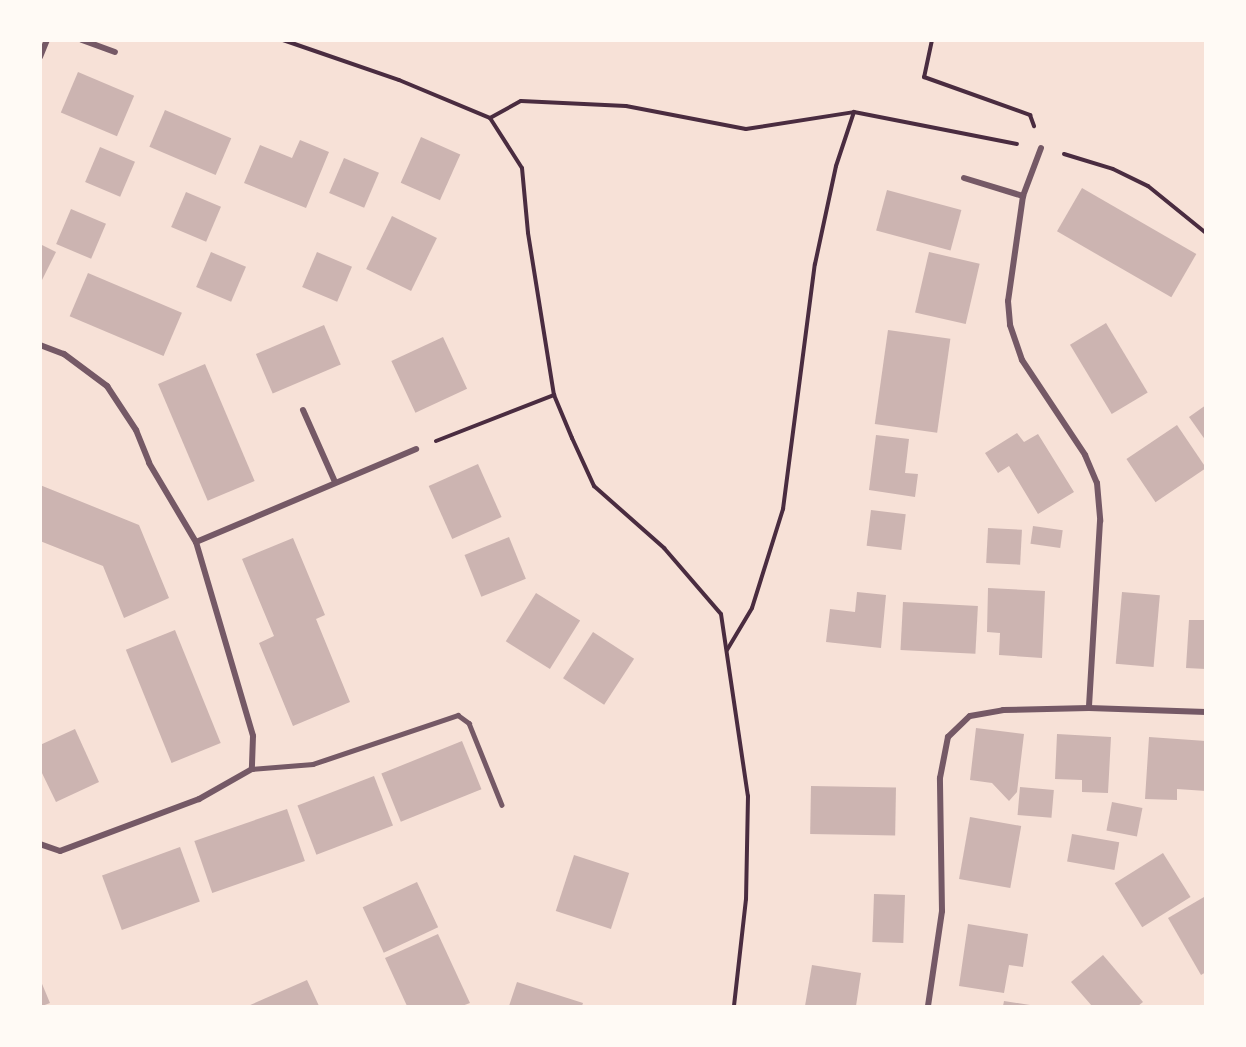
<!DOCTYPE html>
<html>
<head>
<meta charset="utf-8">
<style>
  body { margin:0 }
  #map { position:relative; width:1246px; height:1047px; overflow:hidden; background:#f7e1d7; font-family:Inter,sans-serif }
  div>[style] { position:absolute }
  .building>* { inset:0; background:#ccb4b1; transform-origin:0 0 }
  .path>* { height:4px; margin:-2px; padding:0 2px; transform-origin:2px; border-radius:2px; background:#4a2c40 }
  .service>* { height:4.5px; margin:-2.25px; padding:0 2.25px; transform-origin:2.25px; border-radius:2.25px; background:#755966 }
  .minor>* { height:6px; margin:-3px; padding:0 3px; transform-origin:3px; border-radius:3px; background:#755966 }
  span { translate:-50% -50%; white-space:nowrap; text-align:center; line-height:1.15; -webkit-text-stroke:6px #fffaf5; paint-order:stroke }
  .frame { position:absolute; inset:0; border:42px solid #fffaf5; pointer-events:none }
</style>
</head>
<body>
<div id="map">
  <div class="building">
    <div style="left:78px;top:72px;width:61px;height:44px;rotate:23deg"></div>
    <div style="left:165px;top:110px;width:72px;height:40px;rotate:23deg"></div>
    <div style="left:421px;top:137px;width:43px;height:50px;rotate:24deg"></div>
    <div style="clip-path:polygon(300px 140px,329px 152px,306px 208px,244px 183px,260px 145px,292px 158px)"></div>
    <div style="left:100px;top:147px;width:38px;height:38px;rotate:23deg"></div>
    <div style="left:344px;top:158px;width:38px;height:38px;rotate:23deg"></div>
    <div style="left:1082px;top:188px;width:132px;height:50px;rotate:30deg"></div>
    <div style="left:887px;top:190px;width:77px;height:42px;rotate:15deg"></div>
    <div style="left:186px;top:192px;width:38px;height:38px;rotate:23deg"></div>
    <div style="left:71px;top:209px;width:38px;height:38px;rotate:23deg"></div>
    <div style="left:392px;top:216px;width:50px;height:59px;rotate:26deg"></div>
    <div style="clip-path:polygon(40px 244px,56px 252px,40px 284px)"></div>
    <div style="left:211px;top:252px;width:38px;height:38px;rotate:23deg"></div>
    <div style="left:317px;top:252px;width:38px;height:38px;rotate:23deg"></div>
    <div style="left:929px;top:252px;width:52px;height:62px;rotate:13deg"></div>
    <div style="left:88px;top:273px;width:102px;height:47px;rotate:23deg"></div>
    <div style="left:1106px;top:323px;width:81px;height:42px;rotate:59deg"></div>
    <div style="left:324px;top:325px;width:43px;height:74px;rotate:67deg"></div>
    <div style="left:888px;top:330px;width:63px;height:95px;rotate:8deg"></div>
    <div style="left:443px;top:337px;width:57px;height:57px;rotate:65deg"></div>
    <div style="left:205px;top:364px;width:127px;height:51px;rotate:67deg"></div>
    <div style="clip-path:polygon(1206px 405px,1206px 441px,1189px 417px)"></div>
    <div style="left:1177px;top:425px;width:52px;height:61px;rotate:56deg"></div>
    <div style="clip-path:polygon(1017px 433px,1024px 442px,1038px 434px,1074px 492px,1038px 514px,1009px 466px,998px 473px,985px 453px)"></div>
    <div style="clip-path:polygon(876px 435px,909px 439px,905px 473px,918px 474px,915px 497px,869px 490px)"></div>
    <div style="left:478px;top:464px;width:58px;height:54px;rotate:66deg"></div>
    <div style="clip-path:polygon(40px 485px,139px 525px,169px 598px,124px 618px,103px 566px,40px 541px)"></div>
    <div style="left:871px;top:510px;width:35px;height:36px;rotate:7deg"></div>
    <div style="left:1033px;top:526px;width:30px;height:18px;rotate:8deg"></div>
    <div style="left:988px;top:528px;width:34px;height:35px;rotate:3deg"></div>
    <div style="left:509px;top:537px;width:45px;height:48px;rotate:68deg"></div>
    <div style="clip-path:polygon(293px 538px,325px 615px,316px 619px,350px 702px,293px 726px,259px 643px,274px 636px,242px 559px)"></div>
    <div style="clip-path:polygon(988px 588px,1045px 591px,1042px 658px,999px 655px,1000px 633px,987px 632px)"></div>
    <div style="clip-path:polygon(857px 592px,886px 595px,881px 648px,826px 642px,830px 609px,855px 612px)"></div>
    <div style="left:1122px;top:592px;width:38px;height:72px;rotate:5deg"></div>
    <div style="left:536px;top:593px;width:52px;height:57px;rotate:32deg"></div>
    <div style="left:903px;top:602px;width:75px;height:48px;rotate:3deg"></div>
    <div style="clip-path:polygon(1189px 620px,1206px 620px,1206px 669px,1186px 668px)"></div>
    <div style="left:175px;top:630px;width:122px;height:53px;rotate:68deg"></div>
    <div style="left:593px;top:632px;width:49px;height:55px;rotate:33deg"></div>
    <div style="clip-path:polygon(976px 728px,1024px 734px,1017px 792px,1009px 801px,992px 783px,970px 780px)"></div>
    <div style="clip-path:polygon(75px 729px,99px 782px,56px 802px,40px 769px,40px 745px)"></div>
    <div style="clip-path:polygon(1057px 734px,1111px 737px,1108px 793px,1082px 792px,1082px 780px,1055px 779px)"></div>
    <div style="clip-path:polygon(1149px 737px,1206px 741px,1206px 791px,1177px 789px,1177px 800px,1145px 799px)"></div>
    <div style="left:462px;top:741px;width:52px;height:87px;rotate:68deg"></div>
    <div style="left:374px;top:776px;width:53px;height:82px;rotate:69deg"></div>
    <div style="left:811px;top:786px;width:85px;height:48px;rotate:1deg"></div>
    <div style="left:1020px;top:787px;width:34px;height:28px;rotate:5deg"></div>
    <div style="left:1112px;top:802px;width:31px;height:29px;rotate:11deg"></div>
    <div style="left:287px;top:809px;width:55px;height:98px;rotate:71deg"></div>
    <div style="left:970px;top:817px;width:52px;height:63px;rotate:10deg"></div>
    <div style="left:1072px;top:834px;width:48px;height:28px;rotate:10deg"></div>
    <div style="left:180px;top:847px;width:58px;height:83px;rotate:70deg"></div>
    <div style="left:1163px;top:853px;width:52px;height:57px;rotate:58deg"></div>
    <div style="left:574px;top:855px;width:58px;height:59px;rotate:18deg"></div>
    <div style="left:417px;top:882px;width:50px;height:60px;rotate:65deg"></div>
    <div style="left:874px;top:894px;width:31px;height:48px;rotate:2deg"></div>
    <div style="clip-path:polygon(1204px 897px,1206px 972px,1201px 975px,1168px 918px)"></div>
    <div style="clip-path:polygon(968px 924px,1028px 934px,1023px 967px,1009px 965px,1004px 993px,959px 986px)"></div>
    <div style="clip-path:polygon(438px 934px,470px 1003px,462px 1006px,407px 1006px,385px 958px)"></div>
    <div style="clip-path:polygon(1103px 955px,1143px 1002px,1138px 1006px,1092px 1006px,1071px 982px)"></div>
    <div style="clip-path:polygon(812px 965px,861px 973px,856px 1006px,805px 1006px)"></div>
    <div style="clip-path:polygon(40px 979px,50px 1003px,42px 1006px,40px 1006px)"></div>
    <div style="clip-path:polygon(307px 980px,319px 1006px,248px 1006px)"></div>
    <div style="clip-path:polygon(517px 982px,583px 1003px,582px 1006px,509px 1006px)"></div>
    <div style="clip-path:polygon(1004px 1001px,1030px 1005px,1030px 1006px,1003px 1006px)"></div>
  </div>
  <div class="path">
    <div style="left:283px;top:40px;width:123px;rotate:19deg"></div>
    <div style="left:399px;top:80px;width:99px;rotate:22.7deg"></div>
    <div style="left:490px;top:118px;width:59px;rotate:57.4deg"></div>
    <div style="left:522px;top:168px;width:65px;rotate:84.7deg"></div>
    <div style="left:528px;top:233px;width:164px;rotate:80.9deg"></div>
    <div style="left:554px;top:395px;width:47px;rotate:67.3deg"></div>
    <div style="left:572px;top:438px;width:53px;rotate:65.4deg"></div>
    <div style="left:594px;top:486px;width:94px;rotate:41.5deg"></div>
    <div style="left:664px;top:548px;width:87px;rotate:49.2deg"></div>
    <div style="left:721px;top:614px;width:184px;rotate:81.6deg"></div>
    <div style="left:748px;top:796px;width:103px;rotate:91.1deg"></div>
    <div style="left:746px;top:899px;width:108px;rotate:96.4deg"></div>
    <div style="left:932px;top:40px;width:38px;rotate:102deg"></div>
    <div style="left:924px;top:77px;width:113px;rotate:19.7deg"></div>
    <div style="left:1030px;top:115px;width:12px;rotate:70deg"></div>
    <div style="left:490px;top:118px;width:35px;rotate:-29deg"></div>
    <div style="left:521px;top:101px;width:105px;rotate:2.7deg"></div>
    <div style="left:626px;top:106px;width:122px;rotate:10.9deg"></div>
    <div style="left:746px;top:129px;width:109px;rotate:-8.9deg"></div>
    <div style="left:854px;top:112px;width:166px;rotate:11.1deg"></div>
    <div style="left:1064px;top:154px;width:51px;rotate:17deg"></div>
    <div style="left:1113px;top:169px;width:39px;rotate:26deg"></div>
    <div style="left:1148px;top:186px;width:75px;rotate:39deg"></div>
    <div style="left:436px;top:441px;width:127px;rotate:-21.3deg"></div>
    <div style="left:727px;top:650px;width:49px;rotate:-59.2deg"></div>
    <div style="left:752px;top:608px;width:104px;rotate:-72.6deg"></div>
    <div style="left:783px;top:509px;width:247px;rotate:-82.6deg"></div>
    <div style="left:815px;top:264px;width:100px;rotate:-77.9deg"></div>
    <div style="left:836px;top:166px;width:57px;rotate:-71.6deg"></div>
  </div>
  <div class="service">
    <div style="left:252px;top:769px;width:61px;rotate:-4.7deg"></div>
    <div style="left:313px;top:764px;width:153px;rotate:-18.7deg"></div>
    <div style="left:458px;top:715px;width:14px;rotate:36deg"></div>
    <div style="left:469px;top:723px;width:88px;rotate:68.1deg"></div>
  </div>
  <div class="minor">
    <div style="left:82px;top:40px;width:35px;rotate:20deg"></div>
    <div style="left:40px;top:57px;width:18px;rotate:-68deg"></div>
    <div style="left:1041px;top:148px;width:51px;rotate:110.6deg"></div>
    <div style="left:1023px;top:196px;width:106px;rotate:98.1deg"></div>
    <div style="left:1008px;top:301px;width:24px;rotate:85deg"></div>
    <div style="left:1010px;top:325px;width:37px;rotate:71deg"></div>
    <div style="left:1022px;top:360px;width:114px;rotate:56.4deg"></div>
    <div style="left:1085px;top:455px;width:30px;rotate:67deg"></div>
    <div style="left:1097px;top:483px;width:38px;rotate:85deg"></div>
    <div style="left:1100px;top:521px;width:187px;rotate:93.4deg"></div>
    <div style="left:1089px;top:708px;width:117px;rotate:2deg"></div>
    <div style="left:964px;top:178px;width:62px;rotate:17deg"></div>
    <div style="left:40px;top:345px;width:26px;rotate:21deg"></div>
    <div style="left:64px;top:354px;width:54px;rotate:36.7deg"></div>
    <div style="left:107px;top:386px;width:53px;rotate:56.6deg"></div>
    <div style="left:136px;top:430px;width:35px;rotate:68deg"></div>
    <div style="left:149px;top:463px;width:92px;rotate:59.3deg"></div>
    <div style="left:196px;top:542px;width:202px;rotate:73.6deg"></div>
    <div style="left:253px;top:736px;width:33px;rotate:92deg"></div>
    <div style="left:252px;top:769px;width:61px;rotate:150.5deg"></div>
    <div style="left:199px;top:799px;width:148px;rotate:159.5deg"></div>
    <div style="left:60px;top:851px;width:21px;rotate:-161deg"></div>
    <div style="left:303px;top:410px;width:79px;rotate:66deg"></div>
    <div style="left:196px;top:542px;width:239px;rotate:-22.9deg"></div>
    <div style="left:928px;top:1006px;width:96px;rotate:-81.6deg"></div>
    <div style="left:942px;top:911px;width:133px;rotate:-90.9deg"></div>
    <div style="left:940px;top:778px;width:42px;rotate:-79deg"></div>
    <div style="left:948px;top:737px;width:30px;rotate:-44deg"></div>
    <div style="left:970px;top:716px;width:34px;rotate:-10deg"></div>
    <div style="left:1003px;top:710px;width:86px;rotate:-1.3deg"></div>
  </div>
  <div class="frame"></div>
</div>
</body>
</html>
